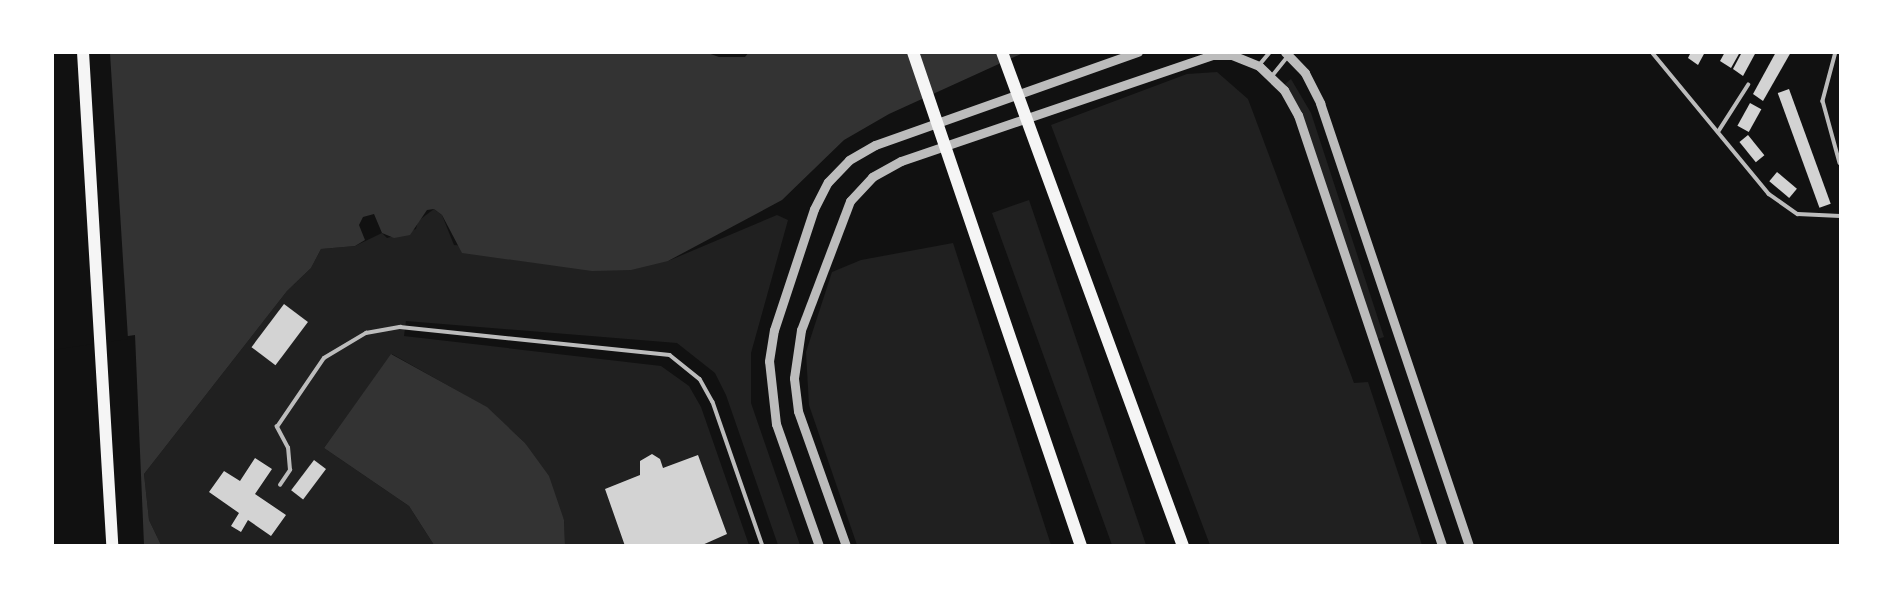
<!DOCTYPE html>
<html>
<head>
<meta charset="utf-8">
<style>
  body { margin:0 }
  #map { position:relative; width:1893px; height:598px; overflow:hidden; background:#111; font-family:"Noto Sans",sans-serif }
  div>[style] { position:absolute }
  .green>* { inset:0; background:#202020 }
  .water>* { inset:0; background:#333 }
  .pier>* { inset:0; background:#111 }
  .building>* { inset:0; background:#d3d3d3; transform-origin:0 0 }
  .service>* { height:3.5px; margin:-1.75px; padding:0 1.75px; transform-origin:1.75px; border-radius:1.75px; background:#bcbcbc }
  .tertiary>* { height:9px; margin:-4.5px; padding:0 4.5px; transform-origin:4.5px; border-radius:4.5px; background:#bcbcbc }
  .trunk>* { height:12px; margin:-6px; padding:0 6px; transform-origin:6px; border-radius:6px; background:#f5f5f5 }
  .motorway>* { height:12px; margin:-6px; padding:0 6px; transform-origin:6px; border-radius:6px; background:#f5f5f5 }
  span { translate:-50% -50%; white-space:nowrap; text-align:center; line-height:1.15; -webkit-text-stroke:6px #fff; paint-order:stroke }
  .frame { position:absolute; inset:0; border:54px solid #fff; pointer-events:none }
</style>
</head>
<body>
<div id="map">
  <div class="green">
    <div style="clip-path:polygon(1217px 72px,1248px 99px,1354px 383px,1368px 382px,1422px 545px,1210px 545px,1051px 125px,1187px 74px)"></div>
    <div style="clip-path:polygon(1291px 79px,1311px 113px,1384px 337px,1375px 340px,1284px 85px)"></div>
    <div style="clip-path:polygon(1029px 200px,1146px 545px,1112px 545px,992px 213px)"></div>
    <div style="clip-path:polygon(434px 209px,442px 215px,454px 245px,668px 261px,777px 215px,788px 220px,751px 353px,751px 403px,800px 545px,778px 545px,726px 395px,715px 373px,677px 343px,406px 321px,404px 336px,661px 366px,689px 386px,701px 407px,749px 545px,565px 545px,564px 520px,525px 443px,486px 407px,392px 354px,324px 448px,409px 506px,434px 545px,161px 545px,149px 520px,144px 474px,287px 291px,311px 268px,321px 249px,355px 246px,382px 233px,387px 238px,416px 229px,418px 221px)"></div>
    <div style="clip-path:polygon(953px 243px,1051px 545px,857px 545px,809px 405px,806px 352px,832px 272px,861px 260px)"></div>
  </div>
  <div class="water">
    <div style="clip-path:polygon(705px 52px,719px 57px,745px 57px,749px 52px,1023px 53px,889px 114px,844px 140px,782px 200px,668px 261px,631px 270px,592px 271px,462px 253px,442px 215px,434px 209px,427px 210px,410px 235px,394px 238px,382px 233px,374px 214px,363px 217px,359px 225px,365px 240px,355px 246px,321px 249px,311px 268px,287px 291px,144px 474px,149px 520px,161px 545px,144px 545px,135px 335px,53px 347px,53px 53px)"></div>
    <div style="clip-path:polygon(391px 354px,487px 407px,525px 443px,549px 476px,564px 520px,565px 545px,434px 545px,409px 506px,324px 448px)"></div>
  </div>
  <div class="pier">
    <div style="clip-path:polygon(53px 53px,110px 53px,128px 339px,52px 350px)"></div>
  </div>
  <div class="building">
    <div style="clip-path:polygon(1691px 52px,1705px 52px,1698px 65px,1688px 58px)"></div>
    <div style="clip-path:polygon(1725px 52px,1740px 52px,1731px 68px,1720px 61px)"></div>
    <div style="clip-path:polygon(1742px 52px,1756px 52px,1743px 76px,1733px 69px)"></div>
    <div style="clip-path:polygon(1776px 52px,1791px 52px,1763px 101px,1753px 94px)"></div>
    <div style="left:1789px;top:89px;width:122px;height:12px;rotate:70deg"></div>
    <div style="left:1750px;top:103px;width:13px;height:26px;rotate:29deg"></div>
    <div style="left:1748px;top:135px;width:26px;height:11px;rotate:51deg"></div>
    <div style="left:1777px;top:172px;width:26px;height:12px;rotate:40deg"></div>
    <div style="left:284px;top:304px;width:30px;height:54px;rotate:37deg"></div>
    <div style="clip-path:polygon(652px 454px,660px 459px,663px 468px,698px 455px,727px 534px,700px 546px,625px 546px,605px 489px,640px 475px,640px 461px)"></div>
    <div style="clip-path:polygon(255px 458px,272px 469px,255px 494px,286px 515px,271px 536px,248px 520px,241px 532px,231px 526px,239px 513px,209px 492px,224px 471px,240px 481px)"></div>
    <div style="left:314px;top:460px;width:15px;height:38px;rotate:37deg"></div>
  </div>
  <div class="service">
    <div style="left:1652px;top:52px;width:184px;rotate:50.5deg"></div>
    <div style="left:1769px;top:194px;width:35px;rotate:35deg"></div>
    <div style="left:1798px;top:214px;width:42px;rotate:2.7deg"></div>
    <div style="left:1836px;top:52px;width:51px;rotate:104.9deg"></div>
    <div style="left:1823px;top:101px;width:64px;rotate:74.7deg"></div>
    <div style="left:1260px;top:64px;width:16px;rotate:-50deg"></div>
    <div style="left:1272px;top:76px;width:26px;rotate:-51deg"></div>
    <div style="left:1718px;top:132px;width:56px;rotate:-57.4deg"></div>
    <div style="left:280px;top:485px;width:18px;rotate:-56deg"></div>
    <div style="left:290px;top:470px;width:22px;rotate:-95deg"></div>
    <div style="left:288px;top:448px;width:24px;rotate:-118deg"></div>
    <div style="left:277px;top:427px;width:83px;rotate:-55.7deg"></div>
    <div style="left:324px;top:358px;width:49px;rotate:-30.8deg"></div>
    <div style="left:366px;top:333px;width:35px;rotate:-10deg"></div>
    <div style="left:400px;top:327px;width:271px;rotate:5.9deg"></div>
    <div style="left:670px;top:355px;width:38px;rotate:39deg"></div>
    <div style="left:700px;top:379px;width:26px;rotate:61deg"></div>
    <div style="left:713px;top:402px;width:152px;rotate:70.9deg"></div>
  </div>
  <div class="tertiary">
    <div style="left:1285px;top:52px;width:29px;rotate:46deg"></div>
    <div style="left:1305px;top:73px;width:34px;rotate:63deg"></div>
    <div style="left:1320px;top:103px;width:467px;rotate:71.4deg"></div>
    <div style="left:819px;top:546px;width:129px;rotate:-109.4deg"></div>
    <div style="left:776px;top:424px;width:63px;rotate:-96.3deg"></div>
    <div style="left:769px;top:361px;width:31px;rotate:-81deg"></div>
    <div style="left:774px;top:330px;width:127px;rotate:-71.7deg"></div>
    <div style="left:814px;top:209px;width:30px;rotate:-63deg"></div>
    <div style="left:828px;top:182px;width:30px;rotate:-46deg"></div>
    <div style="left:849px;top:160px;width:30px;rotate:-30deg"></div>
    <div style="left:875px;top:145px;width:279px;rotate:-19.5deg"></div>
    <div style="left:846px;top:546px;width:143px;rotate:-109.6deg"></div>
    <div style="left:798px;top:411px;width:33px;rotate:-97deg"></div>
    <div style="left:794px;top:378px;width:49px;rotate:-81.7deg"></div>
    <div style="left:801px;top:330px;width:138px;rotate:-69.2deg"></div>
    <div style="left:850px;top:201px;width:33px;rotate:-47deg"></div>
    <div style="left:872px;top:177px;width:33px;rotate:-29deg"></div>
    <div style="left:901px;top:161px;width:329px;rotate:-18.8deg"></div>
    <div style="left:1212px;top:55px;width:20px"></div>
    <div style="left:1232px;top:55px;width:29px;rotate:22deg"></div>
    <div style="left:1259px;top:66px;width:35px;rotate:44deg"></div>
    <div style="left:1284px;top:90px;width:29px;rotate:61deg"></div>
    <div style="left:1298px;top:115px;width:454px;rotate:71.5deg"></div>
  </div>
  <div class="trunk">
    <div style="left:913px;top:52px;width:522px;rotate:71.22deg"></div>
    <div style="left:1002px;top:52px;width:526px;rotate:69.88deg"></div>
  </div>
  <div class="motorway">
    <div style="left:83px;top:52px;width:495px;rotate:86.6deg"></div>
  </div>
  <div class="frame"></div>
</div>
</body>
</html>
